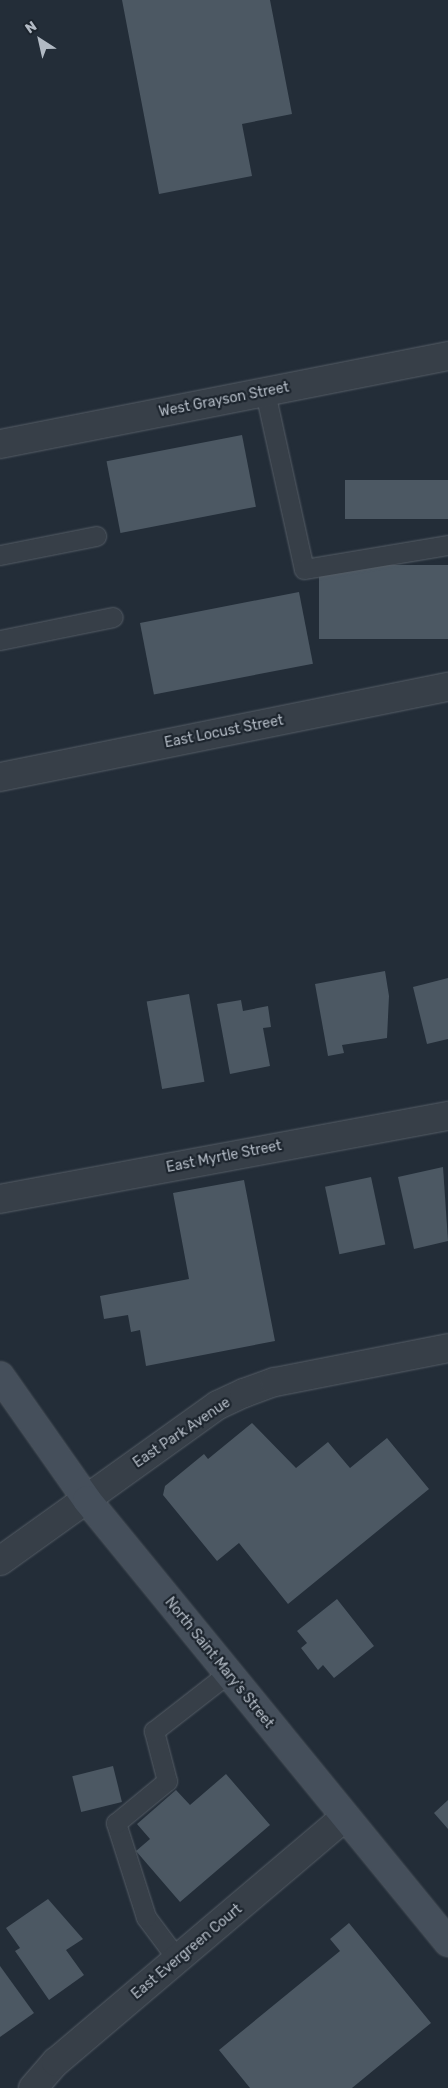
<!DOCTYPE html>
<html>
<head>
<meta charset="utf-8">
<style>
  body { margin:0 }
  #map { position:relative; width:448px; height:2088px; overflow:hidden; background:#232d38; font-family:Rubik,sans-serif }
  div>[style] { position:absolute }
  .building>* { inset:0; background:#4c5863; transform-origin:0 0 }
  .roads { filter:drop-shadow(0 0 1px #555d66) drop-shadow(0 0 1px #555d66) }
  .service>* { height:19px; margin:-9.5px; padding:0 9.5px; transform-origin:9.5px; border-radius:9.5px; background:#373f48 }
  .minor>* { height:28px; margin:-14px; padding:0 14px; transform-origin:14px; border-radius:14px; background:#373f48 }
  .tertiary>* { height:28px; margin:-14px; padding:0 14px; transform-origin:14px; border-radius:14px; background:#373f48 }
  .secondary>* { height:28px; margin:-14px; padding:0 14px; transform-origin:14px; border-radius:14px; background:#454f5b }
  span { translate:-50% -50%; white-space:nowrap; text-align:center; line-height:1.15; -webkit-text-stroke:4.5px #1c242d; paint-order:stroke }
  .street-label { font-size:14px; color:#b2bac4 }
  .north { position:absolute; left:15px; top:15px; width:50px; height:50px; -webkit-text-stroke:4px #1c242d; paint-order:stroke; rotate:325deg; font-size:14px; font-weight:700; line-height:20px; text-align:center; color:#b2bac4 }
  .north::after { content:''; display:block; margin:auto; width:18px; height:22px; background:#b2bac4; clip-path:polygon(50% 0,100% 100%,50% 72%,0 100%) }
</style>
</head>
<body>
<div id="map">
  <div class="building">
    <div style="clip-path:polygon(122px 0,270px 0,292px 114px,242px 124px,252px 176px,159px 194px)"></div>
    <div style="left:242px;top:435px;width:73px;height:138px;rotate:79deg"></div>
    <div style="left:448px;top:480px;width:39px;height:103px;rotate:90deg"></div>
    <div style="left:448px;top:565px;width:74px;height:129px;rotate:90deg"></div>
    <div style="left:299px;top:592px;width:73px;height:162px;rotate:79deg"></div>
    <div style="clip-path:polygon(385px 971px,389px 996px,387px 1038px,342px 1045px,344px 1053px,328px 1056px,315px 984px)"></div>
    <div style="clip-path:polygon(448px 978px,448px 1039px,427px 1044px,413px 987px)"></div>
    <div style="left:189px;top:994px;width:89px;height:43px;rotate:80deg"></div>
    <div style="clip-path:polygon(241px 1000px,243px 1011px,268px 1006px,271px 1027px,263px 1028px,270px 1066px,230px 1074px,217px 1004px)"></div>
    <div style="clip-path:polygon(443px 1167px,448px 1241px,414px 1249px,398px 1177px)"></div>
    <div style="left:371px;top:1177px;width:69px;height:47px;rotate:78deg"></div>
    <div style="clip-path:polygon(244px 1180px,275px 1341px,146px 1366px,140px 1330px,131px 1332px,128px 1315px,104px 1319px,100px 1296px,189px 1279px,173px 1193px)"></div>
    <div style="clip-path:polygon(252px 1423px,296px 1468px,328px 1442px,350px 1468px,387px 1438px,429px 1489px,288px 1604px,239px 1543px,217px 1561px,163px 1495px,165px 1486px,204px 1454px,208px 1459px)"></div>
    <div style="clip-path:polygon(337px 1599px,374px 1646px,334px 1678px,323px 1665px,318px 1670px,301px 1648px,307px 1643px,297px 1631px)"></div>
    <div style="left:113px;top:1766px;width:37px;height:42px;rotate:76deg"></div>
    <div style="clip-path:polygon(226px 1774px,270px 1825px,180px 1902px,136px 1851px,150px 1839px,137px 1824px,176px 1790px,190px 1805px)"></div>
    <div style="clip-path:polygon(448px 1800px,448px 1829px,434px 1813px)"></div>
    <div style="clip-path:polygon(48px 1899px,83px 1939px,66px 1950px,84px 1975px,49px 2000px,15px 1951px,20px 1948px,6px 1928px)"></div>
    <div style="clip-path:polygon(349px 1923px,431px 2023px,352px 2088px,250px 2088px,219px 2050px,340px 1951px,330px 1939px)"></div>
    <div style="clip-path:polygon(0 1966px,34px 2013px,0 2037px)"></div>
  </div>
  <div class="roads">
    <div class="service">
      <div style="left:265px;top:392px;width:181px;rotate:77.6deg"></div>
      <div style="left:304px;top:569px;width:146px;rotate:-9.5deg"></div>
      <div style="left:0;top:555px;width:98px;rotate:-11.2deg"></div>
      <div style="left:0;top:640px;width:115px;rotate:-11.5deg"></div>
      <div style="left:178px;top:1960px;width:54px;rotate:-126.7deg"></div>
      <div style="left:146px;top:1917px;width:99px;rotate:-107.7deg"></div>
      <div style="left:116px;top:1823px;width:66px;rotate:-39.5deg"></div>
      <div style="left:167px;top:1781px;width:52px;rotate:-104.6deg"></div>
      <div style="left:154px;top:1731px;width:93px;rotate:-38deg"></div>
    </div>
    <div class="minor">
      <div style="left:0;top:777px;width:457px;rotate:-11.4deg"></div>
      <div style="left:0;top:1199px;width:456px;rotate:-10.5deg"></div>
      <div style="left:0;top:1561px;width:268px;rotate:-35.6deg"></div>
      <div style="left:218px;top:1405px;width:29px;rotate:-25deg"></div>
      <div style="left:244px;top:1393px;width:33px;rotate:-20deg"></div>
      <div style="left:275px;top:1382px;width:176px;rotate:-11.1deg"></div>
      <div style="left:33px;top:2088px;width:35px;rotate:-49deg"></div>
      <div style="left:56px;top:2062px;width:377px;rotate:-40.3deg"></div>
    </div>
    <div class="tertiary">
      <div style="left:0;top:444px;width:457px;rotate:-11.1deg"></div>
    </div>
    <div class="secondary">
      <div style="left:0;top:1376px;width:151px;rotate:54.9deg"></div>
      <div style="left:87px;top:1500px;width:571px;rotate:50.76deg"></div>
    </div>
  </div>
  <div class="street-label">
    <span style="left:224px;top:400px;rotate:-11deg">West Grayson Street</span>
    <span style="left:224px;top:732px;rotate:-11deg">East Locust Street</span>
    <span style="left:224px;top:1157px;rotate:-11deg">East Myrtle Street</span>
    <span style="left:182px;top:1433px;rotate:-34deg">East Park Avenue</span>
    <span style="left:219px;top:1663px;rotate:51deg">North Saint Mary's Street</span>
    <span style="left:187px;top:1952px;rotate:-40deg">East Evergreen Court</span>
  </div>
  <div class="north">N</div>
</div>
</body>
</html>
